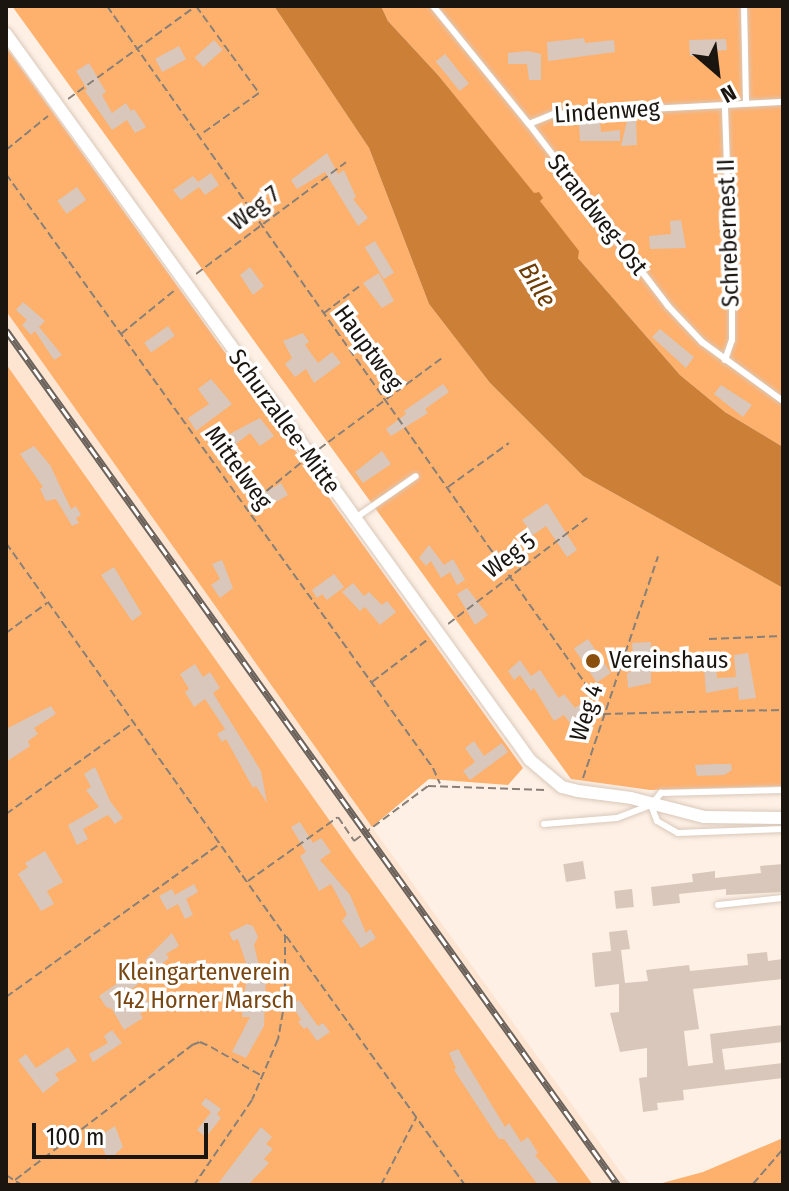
<!DOCTYPE html>
<html>
<head>
<meta charset="utf-8">
<style>
  body { margin:0 }
  #map { position:relative; width:789px; height:1191px; overflow:hidden; background:#fef0e5; font-family:"Fira Sans Condensed",sans-serif }
  div>[style] { position:absolute }
  .built>* { inset:0; background:#fde5d2 }
  .green>* { inset:0; background:#feb06d }
  .water>* { inset:0; background:#cb7f37 }
  .building>* { inset:0; background:#d8c7ba; transform-origin:0 0 }
  .path>* { height:2px; margin-top:-1px; transform-origin:0; background:repeating-linear-gradient(90deg,#887f77 0 8px,transparent 0 12px) }
  .roads { filter:drop-shadow(0 0 2px #d9c8ba) drop-shadow(0 0 2px #d9c8ba) }
  .service>* { height:6px; margin:-3px; padding:0 3px; transform-origin:3px; border-radius:3px; background:#fff }
  .minor>* { height:12px; margin:-6px; padding:0 6px; transform-origin:6px; border-radius:6px; background:#fff }
  .rail>* { height:7px; margin-top:-3.5px; transform-origin:0; background:repeating-linear-gradient(90deg,#fff 0 12px,#6b625b 0 24px); box-sizing:border-box; border-block:2px solid #6b625b }
  .dots>* { width:22px; height:22px; translate:-50% -50%; box-sizing:border-box; border:4px solid #fff; border-radius:50% }
  span { translate:-50% -50%; white-space:nowrap; text-align:center; line-height:1.15; -webkit-text-stroke:7px #fff; paint-order:stroke }
  .street-label { font-size:24px; color:#1b1510 }
  .poi-label { font-size:24px; color:#1b1510 }
  .left { translate:0 -50%; text-align:left }
  .park-label { font-size:24px; color:#794611 }
  .water-label { font-size:26px; color:#6f3d03; font-style:italic }
  .frame { position:absolute; inset:0; border:8px solid #1b1510; pointer-events:none }
  .north { position:absolute; left:677px; top:32px; width:80px; height:80px; -webkit-text-stroke:6px #fff; paint-order:stroke; rotate:152deg; font-size:22px; font-weight:700; line-height:32px; text-align:center; color:#1b1510 }
  .north::after { content:''; display:block; margin:auto; width:28px; height:36px; background:#1b1510; clip-path:polygon(50% 0,100% 100%,50% 72%,0 100%) }
  .scale { position:absolute; left:32px; top:1123px; width:176px; height:36px; box-sizing:border-box; border:4px solid #1b1510; border-top:0; padding-left:10px; font-size:24px; line-height:28px; white-space:nowrap; color:#1b1510; -webkit-text-stroke:6px #fff; paint-order:stroke }
</style>
</head>
<body>
<div id="map">
  <div class="built">
    <div style="clip-path:polygon(6px 311px,372px 827px,630px 1185px,593px 1185px,359px 862px,6px 364px)"></div>
  </div>
  <div class="green">
    <div style="clip-path:polygon(12px 6px,274px 6px,369px 148px,429px 304px,490px 383px,583px 476px,783px 588px,783px 786px,650px 790px,571px 779px)"></div>
    <div style="clip-path:polygon(381px 6px,783px 6px,783px 447px,725px 412px,680px 375px,578px 258px,540px 201px,538px 192px,534px 194px,438px 75px,388px 21px)"></div>
    <div style="clip-path:polygon(6px 47px,523px 768px,508px 785px,429px 779px,372px 827px,6px 311px)"></div>
    <div style="clip-path:polygon(6px 364px,359px 862px,593px 1185px,6px 1185px)"></div>
    <div style="clip-path:polygon(783px 1138px,783px 1185px,655px 1185px,703px 1172px)"></div>
  </div>
  <div class="water">
    <div style="clip-path:polygon(274px 6px,381px 6px,388px 21px,438px 75px,534px 193px,539px 192px,543px 198px,540px 201px,579px 251px,578px 258px,680px 375px,725px 412px,783px 447px,783px 588px,583px 476px,490px 383px,429px 304px,369px 148px)"></div>
  </div>
  <div class="building">
    <div style="clip-path:polygon(584px 38px,585px 43px,614px 40px,615px 52px,548px 61px,547px 42px)"></div>
    <div style="clip-path:polygon(726px 39px,727px 50px,716px 51px,716px 56px,690px 56px,689px 40px)"></div>
    <div style="left:214px;top:40px;width:13px;height:26px;rotate:48deg"></div>
    <div style="left:179px;top:46px;width:15px;height:27px;rotate:62deg"></div>
    <div style="clip-path:polygon(528px 51px,541px 54px,541px 80px,529px 80px,527px 64px,508px 64px,508px 53px)"></div>
    <div style="left:445px;top:54px;width:38px;height:12px;rotate:51deg"></div>
    <div style="clip-path:polygon(89px 63px,106px 92px,102px 95px,112px 113px,126px 103px,131px 111px,134px 109px,146px 127px,135px 133px,127px 120px,112px 130px,85px 91px,87px 89px,76px 71px)"></div>
    <div style="clip-path:polygon(627px 121px,636px 121px,637px 145px,621px 146px)"></div>
    <div style="clip-path:polygon(600px 122px,601px 132px,620px 130px,620px 141px,580px 141px,579px 124px)"></div>
    <div style="clip-path:polygon(327px 153px,338px 174px,344px 170px,356px 197px,353px 199px,368px 218px,358px 226px,325px 172px,297px 189px,291px 180px)"></div>
    <div style="clip-path:polygon(211px 173px,219px 185px,205px 195px,199px 187px,181px 200px,173px 190px,193px 176px,198px 182px)"></div>
    <div style="left:77px;top:187px;width:16px;height:24px;rotate:55deg"></div>
    <div style="clip-path:polygon(681px 220px,686px 248px,650px 249px,649px 236px,671px 234px,670px 221px)"></div>
    <div style="left:375px;top:241px;width:37px;height:12px;rotate:59deg"></div>
    <div style="clip-path:polygon(250px 267px,264px 286px,253px 295px,240px 275px)"></div>
    <div style="clip-path:polygon(379px 273px,394px 301px,382px 308px,363px 283px)"></div>
    <div style="clip-path:polygon(23px 302px,45px 321px,39px 327px,62px 355px,54px 360px,35px 331px,31px 335px,22px 325px,27px 320px,16px 310px)"></div>
    <div style="left:168px;top:326px;width:12px;height:29px;rotate:55deg"></div>
    <div style="clip-path:polygon(660px 329px,694px 357px,686px 368px,652px 337px)"></div>
    <div style="clip-path:polygon(303px 333px,309px 342px,305px 345px,318px 363px,332px 352px,341px 363px,314px 383px,306px 369px,295px 377px,285px 364px,292px 358px,283px 341px)"></div>
    <div style="clip-path:polygon(211px 379px,232px 404px,196px 431px,188px 418px,209px 404px,198px 389px)"></div>
    <div style="clip-path:polygon(443px 384px,449px 392px,425px 409px,428px 413px,391px 436px,386px 429px,406px 414px,404px 411px)"></div>
    <div style="clip-path:polygon(721px 385px,752px 405px,743px 417px,714px 394px)"></div>
    <div style="clip-path:polygon(260px 418px,274px 436px,260px 446px,250px 433px,219px 457px,209px 445px)"></div>
    <div style="clip-path:polygon(34px 446px,50px 465px,71px 509px,76px 506px,81px 515px,76px 518px,79px 523px,72px 526px,56px 499px,46px 501px,40px 489px,43px 487px,20px 454px)"></div>
    <div style="clip-path:polygon(382px 451px,391px 464px,363px 483px,355px 472px)"></div>
    <div style="left:281px;top:483px;width:14px;height:31px;rotate:60deg"></div>
    <div style="clip-path:polygon(547px 503px,577px 550px,567px 557px,546px 526px,524px 541px,519px 533px,528px 528px,522px 520px)"></div>
    <div style="clip-path:polygon(429px 545px,444px 565px,453px 559px,465px 580px,457px 585px,450px 572px,441px 578px,431px 561px,426px 566px,419px 558px)"></div>
    <div style="clip-path:polygon(222px 560px,233px 588px,220px 598px,211px 585px,220px 579px,212px 564px)"></div>
    <div style="clip-path:polygon(114px 567px,142px 614px,132px 621px,101px 575px)"></div>
    <div style="clip-path:polygon(334px 574px,344px 587px,327px 600px,322px 594px,317px 598px,312px 590px)"></div>
    <div style="clip-path:polygon(353px 583px,364px 596px,369px 592px,382px 605px,387px 601px,396px 612px,380px 625px,365px 607px,360px 611px,342px 592px)"></div>
    <div style="clip-path:polygon(467px 588px,488px 615px,475px 625px,457px 594px)"></div>
    <div style="left:588px;top:639px;width:41px;height:17px;rotate:56deg"></div>
    <div style="clip-path:polygon(651px 642px,651px 683px,628px 688px,627px 673px,634px 671px,632px 643px)"></div>
    <div style="clip-path:polygon(748px 653px,756px 698px,739px 700px,738px 687px,706px 693px,704px 667px,716px 666px,717px 678px,736px 677px,734px 655px)"></div>
    <div style="clip-path:polygon(520px 660px,531px 676px,540px 670px,559px 698px,564px 694px,575px 708px,585px 701px,593px 713px,573px 727px,564px 715px,554px 721px,534px 688px,531px 691px,520px 675px,514px 680px,508px 671px)"></div>
    <div style="clip-path:polygon(195px 664px,203px 677px,210px 672px,220px 688px,213px 693px,261px 771px,267px 803px,256px 786px,253px 788px,226px 739px,222px 742px,217px 734px,225px 729px,205px 699px,194px 707px,185px 692px,189px 689px,180px 674px)"></div>
    <div style="clip-path:polygon(51px 706px,56px 714px,34px 728px,38px 734px,28px 741px,30px 746px,6px 762px,6px 729px)"></div>
    <div style="clip-path:polygon(474px 741px,484px 756px,502px 743px,508px 752px,470px 780px,463px 771px,475px 762px,465px 748px)"></div>
    <div style="clip-path:polygon(715px 764px,731px 764px,732px 770px,724px 775px,697px 776px,695px 765px)"></div>
    <div style="clip-path:polygon(95px 767px,110px 801px,123px 818px,115px 824px,108px 815px,83px 829px,88px 839px,77px 845px,68px 825px,99px 807px,86px 790px,91px 787px,84px 774px)"></div>
    <div style="clip-path:polygon(300px 822px,313px 843px,321px 838px,331px 852px,320px 860px,350px 895px,366px 933px,370px 929px,376px 938px,361px 948px,342px 921px,347px 914px,331px 884px,319px 891px,300px 856px,306px 852px,291px 827px)"></div>
    <div style="clip-path:polygon(45px 851px,63px 882px,47px 891px,54px 904px,41px 911px,18px 874px,28px 867px,25px 863px)"></div>
    <div style="left:583px;top:861px;width:18px;height:20px;rotate:81deg"></div>
    <div style="clip-path:polygon(783px 864px,783px 892px,726px 895px,726px 889px,679px 894px,680px 903px,653px 906px,651px 887px,693px 882px,692px 874px,715px 871px,715px 878px,761px 873px,760px 866px)"></div>
    <div style="clip-path:polygon(194px 884px,198px 892px,186px 899px,193px 915px,185px 919px,178px 904px,167px 910px,159px 896px,172px 889px,175px 895px)"></div>
    <div style="left:632px;top:889px;width:18px;height:18px;rotate:84deg"></div>
    <div style="clip-path:polygon(247px 924px,253px 926px,258px 937px,254px 945px,261px 974px,266px 974px,264px 1026px,246px 1058px,232px 1052px,250px 1017px,242px 1017px,243px 1001px,246px 984px,252px 981px,238px 939px,233px 941px,229px 933px)"></div>
    <div style="clip-path:polygon(627px 930px,630px 949px,621px 950px,625px 983px,648px 981px,646px 970px,689px 965px,690px 971px,748px 965px,747px 954px,767px 952px,768px 961px,783px 959px,783px 979px,693px 989px,699px 1029px,684px 1031px,688px 1066px,713px 1063px,710px 1034px,783px 1025px,783px 1042px,722px 1049px,725px 1070px,783px 1063px,783px 1078px,683px 1090px,684px 1100px,657px 1103px,658px 1110px,643px 1112px,639px 1078px,647px 1077px,647px 1048px,620px 1052px,610px 1013px,619px 1012px,619px 984px,595px 987px,592px 953px,611px 951px,609px 932px)"></div>
    <div style="clip-path:polygon(172px 933px,179px 946px,166px 954px,169px 958px,154px 970px,145px 960px)"></div>
    <div style="clip-path:polygon(131px 974px,139px 983px,121px 998px,125px 1004px,142px 994px,151px 1006px,140px 1014px,143px 1018px,124px 1030px,112px 1009px,106px 1007px,99px 996px)"></div>
    <div style="clip-path:polygon(299px 1000px,318px 1026px,323px 1023px,330px 1032px,317px 1041px,307px 1027px,304px 1029px,298px 1022px,301px 1020px,292px 1005px)"></div>
    <div style="clip-path:polygon(112px 1030px,122px 1043px,93px 1062px,89px 1054px,108px 1043px,104px 1036px)"></div>
    <div style="clip-path:polygon(68px 1047px,77px 1061px,55px 1074px,59px 1080px,43px 1093px,18px 1060px,26px 1054px,36px 1068px)"></div>
    <div style="clip-path:polygon(458px 1049px,505px 1127px,509px 1123px,521px 1142px,528px 1137px,538px 1153px,535px 1155px,560px 1185px,538px 1185px,504px 1139px,499px 1139px,454px 1070px,456px 1068px,449px 1053px)"></div>
    <div style="clip-path:polygon(206px 1098px,221px 1109px,217px 1114px,221px 1118px,206px 1137px,197px 1130px,211px 1112px,201px 1104px)"></div>
    <div style="clip-path:polygon(115px 1126px,123px 1147px,108px 1161px,98px 1137px)"></div>
    <div style="clip-path:polygon(261px 1127px,272px 1137px,266px 1144px,273px 1149px,264px 1159px,269px 1163px,248px 1185px,217px 1185px)"></div>
  </div>
  <div class="path">
    <div style="left:107px;top:6px;width:862px;rotate:54.78deg"></div>
    <div style="left:68px;top:99px;width:158px;rotate:-36deg"></div>
    <div style="left:196px;top:6px;width:107px;rotate:54.1deg"></div>
    <div style="left:259px;top:93px;width:72px;rotate:144.6deg"></div>
    <div style="left:6px;top:150px;width:54px;rotate:-39deg"></div>
    <div style="left:6px;top:174px;width:732px;rotate:54.29deg"></div>
    <div style="left:433px;top:768px;width:17px;rotate:66deg"></div>
    <div style="left:196px;top:274px;width:187px;rotate:-36.7deg"></div>
    <div style="left:324px;top:313px;width:46px;rotate:-37.1deg"></div>
    <div style="left:121px;top:334px;width:70px;rotate:-39.2deg"></div>
    <div style="left:319px;top:449px;width:153px;rotate:-36.5deg"></div>
    <div style="left:448px;top:487px;width:75px;rotate:-35.8deg"></div>
    <div style="left:248px;top:506px;width:70px;rotate:-39.2deg"></div>
    <div style="left:6px;top:543px;width:481px;rotate:54.6deg"></div>
    <div style="left:285px;top:935px;width:65px;rotate:90deg"></div>
    <div style="left:285px;top:1000px;width:40px;rotate:100deg"></div>
    <div style="left:278px;top:1039px;width:66px;rotate:113.1deg"></div>
    <div style="left:252px;top:1100px;width:103px;rotate:124.3deg"></div>
    <div style="left:448px;top:624px;width:175px;rotate:-37.3deg"></div>
    <div style="left:6px;top:633px;width:51px;rotate:-36.2deg"></div>
    <div style="left:709px;top:639px;width:74px;rotate:-2.3deg"></div>
    <div style="left:372px;top:682px;width:69px;rotate:-37.4deg"></div>
    <div style="left:603px;top:714px;width:180px;rotate:-1.3deg"></div>
    <div style="left:583px;top:778px;width:234px;rotate:-71.3deg"></div>
    <div style="left:6px;top:814px;width:156px;rotate:-35.6deg"></div>
    <div style="left:248px;top:881px;width:110px;rotate:-35.4deg"></div>
    <div style="left:338px;top:817px;width:29px;rotate:56deg"></div>
    <div style="left:354px;top:841px;width:92px;rotate:-36.6deg"></div>
    <div style="left:428px;top:786px;width:117px;rotate:2deg"></div>
    <div style="left:286px;top:936px;width:307px;rotate:54.3deg"></div>
    <div style="left:6px;top:997px;width:263px;rotate:-35.6deg"></div>
    <div style="left:6px;top:1175px;width:19px;rotate:32deg"></div>
    <div style="left:15px;top:1180px;width:223px;rotate:-37.3deg"></div>
    <div style="left:192px;top:1045px;width:9px;rotate:-21deg"></div>
    <div style="left:200px;top:1042px;width:12px;rotate:24deg"></div>
    <div style="left:211px;top:1047px;width:59px;rotate:29.6deg"></div>
    <div style="left:381px;top:1185px;width:76px;rotate:-62.4deg"></div>
    <div style="left:741px;top:1185px;width:12px;rotate:-5deg"></div>
    <div style="left:753px;top:1184px;width:46px;rotate:-49.4deg"></div>
  </div>
  <div class="roads">
    <div class="service">
      <div style="left:433px;top:6px;width:152px;rotate:50.9deg"></div>
      <div style="left:529px;top:124px;width:229px;rotate:52.6deg"></div>
      <div style="left:668px;top:306px;width:50px;rotate:46.6deg"></div>
      <div style="left:702px;top:342px;width:100px;rotate:36.1deg"></div>
      <div style="left:744px;top:6px;width:97px;rotate:88.8deg"></div>
      <div style="left:529px;top:124px;width:27px;rotate:-22deg"></div>
      <div style="left:554px;top:114px;width:229px;rotate:-3deg"></div>
      <div style="left:725px;top:360px;width:21px;rotate:-71deg"></div>
      <div style="left:732px;top:340px;width:31px;rotate:-90deg"></div>
      <div style="left:732px;top:309px;width:204px;rotate:-92deg"></div>
      <div style="left:354px;top:519px;width:75px;rotate:-34.7deg"></div>
      <div style="left:651px;top:805px;width:17px;rotate:69deg"></div>
      <div style="left:657px;top:821px;width:24px;rotate:30deg"></div>
      <div style="left:678px;top:833px;width:105px;rotate:-2.2deg"></div>
      <div style="left:544px;top:824px;width:73px;rotate:-4.7deg"></div>
      <div style="left:617px;top:818px;width:36px;rotate:-21deg"></div>
      <div style="left:651px;top:805px;width:16px;rotate:-50deg"></div>
      <div style="left:661px;top:793px;width:122px;rotate:-1.4deg"></div>
      <div style="left:718px;top:905px;width:65px;rotate:-6.1deg"></div>
    </div>
    <div class="minor">
      <div style="left:6px;top:34px;width:895px;rotate:54.18deg"></div>
      <div style="left:530px;top:760px;width:42px;rotate:40.2deg"></div>
      <div style="left:562px;top:787px;width:16px;rotate:14deg"></div>
      <div style="left:578px;top:791px;width:53px;rotate:7.5deg"></div>
      <div style="left:631px;top:798px;width:75px;rotate:14.6deg"></div>
      <div style="left:704px;top:817px;width:79px;rotate:0.7deg"></div>
    </div>
  </div>
  <div class="rail">
    <div style="left:6px;top:330px;width:1051px;rotate:54.41deg"></div>
  </div>
  <div class="dots">
    <div style="left:593px;top:661px;background:#8b4f0d"></div>
  </div>
  <div class="street-label">
    <span style="left:607px;top:112px;rotate:-4deg">Lindenweg</span>
    <span style="left:255px;top:209px;rotate:-37deg">Weg 7</span>
    <span style="left:597px;top:215px;rotate:52deg">Strandweg-Ost</span>
    <span style="left:729px;top:233px;rotate:-92deg">Schrebernest II</span>
    <span style="left:368px;top:348px;rotate:54deg">Hauptweg</span>
    <span style="left:284px;top:422px;rotate:54deg">Schurzallee-Mitte</span>
    <span style="left:238px;top:468px;rotate:54deg">Mittelweg</span>
    <span style="left:510px;top:556px;rotate:-37deg">Weg 5</span>
    <span style="left:587px;top:713px;rotate:-72deg">Weg 4</span>
  </div>
  <div class="poi-label">
    <span class="left" style="left:609px;top:661px">Vereinshaus</span>
  </div>
  <div class="park-label">
    <span style="left:204px;top:987px">Kleingartenverein<br>142 Horner Marsch</span>
  </div>
  <div class="water-label">
    <span style="left:537px;top:285px;rotate:59deg">Bille</span>
  </div>
  <div class="frame"></div>
  <div class="north">N</div>
  <div class="scale">100 m</div>
</div>
</body>
</html>
